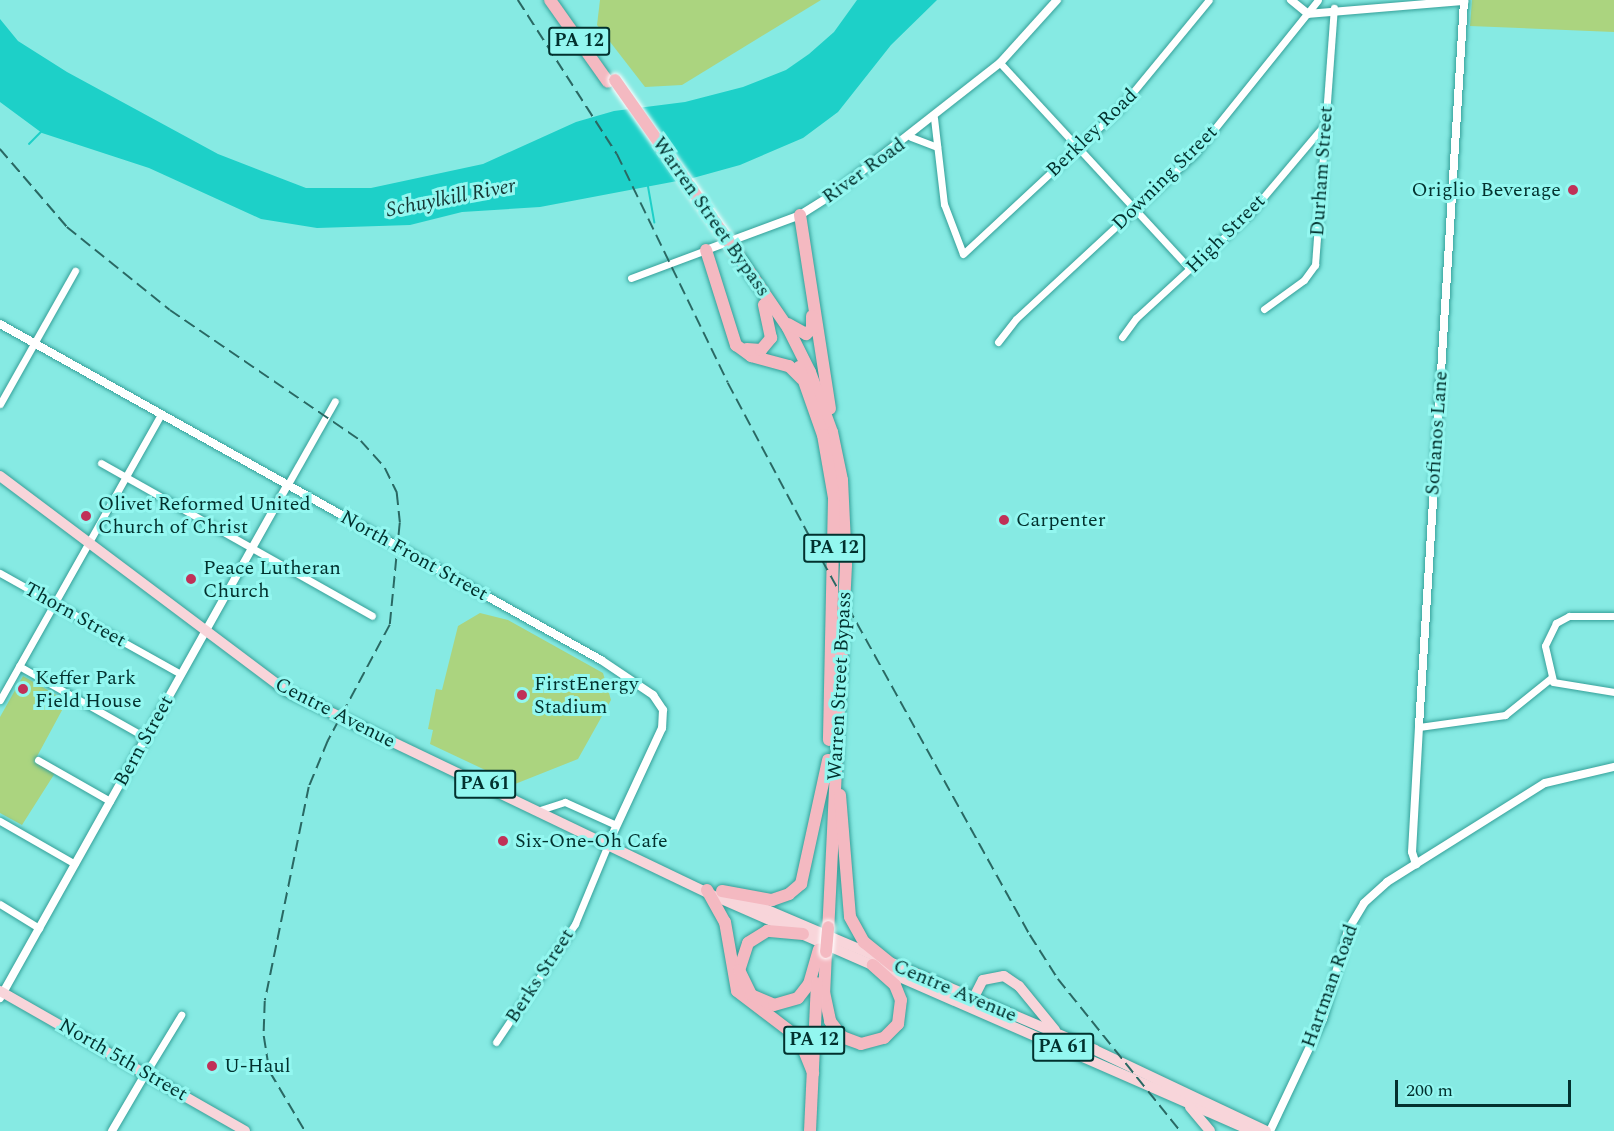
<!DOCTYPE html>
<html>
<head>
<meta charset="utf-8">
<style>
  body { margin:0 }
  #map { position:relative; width:1614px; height:1131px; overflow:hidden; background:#86eae3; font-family:Spectral,serif }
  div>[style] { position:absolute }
  .green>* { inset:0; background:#abd47f }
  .water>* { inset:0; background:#1dd0c8 }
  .stream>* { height:1.5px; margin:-0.75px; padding:0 0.75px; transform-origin:0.75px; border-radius:0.75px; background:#1dd0c8 }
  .roads { filter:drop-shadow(0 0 2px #35a099) drop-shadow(0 0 2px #35a099) }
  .minor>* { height:7px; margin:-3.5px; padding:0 3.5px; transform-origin:3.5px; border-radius:3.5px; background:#fff }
  .tertiary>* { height:8px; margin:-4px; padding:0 4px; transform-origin:4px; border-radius:4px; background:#fff }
  .primary>* { height:10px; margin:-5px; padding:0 5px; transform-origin:5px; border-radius:5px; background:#f8d5da }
  .motorway>* { height:12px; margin:-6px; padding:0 6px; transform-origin:6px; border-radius:6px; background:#f4b9c1 }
  .rail>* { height:1.5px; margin-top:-0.75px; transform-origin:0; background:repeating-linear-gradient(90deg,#296863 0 12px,transparent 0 18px) }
  .bridges { filter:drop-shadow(0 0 2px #fff) drop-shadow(0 0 2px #fff) }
  .motorway-bridge>* { height:12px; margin:-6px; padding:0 6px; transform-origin:6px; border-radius:6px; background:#f4b9c1 }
  .dots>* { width:16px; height:16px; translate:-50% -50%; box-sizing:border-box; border:3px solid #93f7f0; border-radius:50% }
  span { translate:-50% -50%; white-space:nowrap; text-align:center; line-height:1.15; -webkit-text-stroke:6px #93f7f0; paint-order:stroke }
  .shield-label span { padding:2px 4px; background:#93f7f0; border:2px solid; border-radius:4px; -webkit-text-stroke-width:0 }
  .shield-label { font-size:18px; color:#02312e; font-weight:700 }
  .street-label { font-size:20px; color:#02312e }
  .poi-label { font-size:20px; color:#02312e }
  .right { translate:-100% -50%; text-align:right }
  .left { translate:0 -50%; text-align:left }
  .water-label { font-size:21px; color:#153634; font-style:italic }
  .scale { position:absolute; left:1395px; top:1080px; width:176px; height:27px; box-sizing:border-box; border:3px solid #02312e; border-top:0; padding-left:8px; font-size:18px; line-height:21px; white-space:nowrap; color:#02312e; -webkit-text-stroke:4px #93f7f0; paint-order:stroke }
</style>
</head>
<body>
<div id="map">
  <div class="green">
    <div style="clip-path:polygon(600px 0,821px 0,682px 85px,645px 87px,597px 25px)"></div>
    <div style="clip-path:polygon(1472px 0,1614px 0,1614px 32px,1470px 26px)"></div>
    <div style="clip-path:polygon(480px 613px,508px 620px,603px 673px,611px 700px,578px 759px,515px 784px,430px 744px,433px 730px,428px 729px,436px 689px,442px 690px,458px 626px)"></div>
    <div style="clip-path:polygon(23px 676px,67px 701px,34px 762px,55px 773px,22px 825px,0 813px,0 717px)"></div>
  </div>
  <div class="water">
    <div style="clip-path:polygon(857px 0,937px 0,891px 45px,838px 112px,803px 138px,740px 165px,693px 178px,540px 207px,462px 212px,410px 225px,317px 228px,261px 219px,149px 168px,42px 133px,0 102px,0 19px,18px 41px,67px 72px,218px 154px,306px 188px,371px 188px,483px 164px,576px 122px,614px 111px,685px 102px,743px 87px,786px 70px,809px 54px,834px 32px)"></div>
  </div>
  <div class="stream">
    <div style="left:29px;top:144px;width:17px;rotate:-45deg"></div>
    <div style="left:648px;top:184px;width:39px;rotate:80deg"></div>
  </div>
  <div class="roads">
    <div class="minor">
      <div style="left:1000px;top:63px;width:280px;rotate:47.3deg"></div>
      <div style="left:934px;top:118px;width:87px;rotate:83.4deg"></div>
      <div style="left:944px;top:204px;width:53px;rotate:69.2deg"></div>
      <div style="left:963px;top:254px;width:213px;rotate:-42.9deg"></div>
      <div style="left:1119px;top:109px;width:141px;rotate:-50.5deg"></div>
      <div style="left:911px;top:137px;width:28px;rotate:21deg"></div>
      <div style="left:631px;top:278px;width:80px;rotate:-20.5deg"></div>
      <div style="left:1264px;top:309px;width:49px;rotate:-35.9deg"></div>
      <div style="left:1304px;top:280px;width:19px;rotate:-54deg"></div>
      <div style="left:1315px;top:265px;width:258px;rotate:-85.8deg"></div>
      <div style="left:1122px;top:337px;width:24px;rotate:-54deg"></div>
      <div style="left:1136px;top:318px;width:154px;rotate:-42.6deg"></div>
      <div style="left:1249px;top:214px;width:118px;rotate:-49.8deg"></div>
      <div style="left:998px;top:342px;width:29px;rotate:-52deg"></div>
      <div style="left:1016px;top:319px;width:244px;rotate:-42.8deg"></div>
      <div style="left:1195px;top:153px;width:196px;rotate:-51.2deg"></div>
      <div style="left:0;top:404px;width:153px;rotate:-60.6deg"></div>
      <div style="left:101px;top:463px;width:311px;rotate:29.4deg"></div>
      <div style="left:288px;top:484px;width:95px;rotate:-60.5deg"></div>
      <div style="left:0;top:573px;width:207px;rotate:29.2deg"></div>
      <div style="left:1614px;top:616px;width:45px;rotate:180deg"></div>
      <div style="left:1569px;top:616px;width:15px;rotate:152deg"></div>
      <div style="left:1556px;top:623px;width:25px;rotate:116deg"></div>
      <div style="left:1545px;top:646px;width:37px;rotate:77deg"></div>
      <div style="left:1553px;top:682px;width:62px;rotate:9.3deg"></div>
      <div style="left:19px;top:666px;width:145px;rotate:29.4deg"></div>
      <div style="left:0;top:700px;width:328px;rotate:-60.6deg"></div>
      <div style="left:1419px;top:727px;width:87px;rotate:-7.9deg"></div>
      <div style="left:1505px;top:715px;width:59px;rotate:-38.8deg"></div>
      <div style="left:38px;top:760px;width:83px;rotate:29.7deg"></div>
      <div style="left:540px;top:810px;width:26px;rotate:-18deg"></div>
      <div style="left:565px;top:802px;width:56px;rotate:24.3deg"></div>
      <div style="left:0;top:821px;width:86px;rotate:29.8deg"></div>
      <div style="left:0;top:904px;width:46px;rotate:31.6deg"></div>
      <div style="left:496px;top:1042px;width:142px;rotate:-56.2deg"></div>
      <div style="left:575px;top:924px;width:89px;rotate:-67.5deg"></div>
      <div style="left:147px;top:1071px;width:66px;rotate:-58.7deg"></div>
    </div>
    <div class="tertiary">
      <div style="left:1291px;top:0;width:22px;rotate:39deg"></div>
      <div style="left:1308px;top:14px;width:157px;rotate:-4.8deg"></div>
      <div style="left:1464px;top:1px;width:727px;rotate:93.55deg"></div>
      <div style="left:1419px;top:727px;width:125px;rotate:93.2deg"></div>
      <div style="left:1412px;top:852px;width:13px;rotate:72deg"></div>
      <div style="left:706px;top:250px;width:100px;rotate:-20.4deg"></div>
      <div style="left:800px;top:215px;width:34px;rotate:-32deg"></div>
      <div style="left:829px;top:197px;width:217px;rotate:-38.1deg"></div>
      <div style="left:1000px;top:63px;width:85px;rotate:-47.9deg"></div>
      <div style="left:0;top:324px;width:689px;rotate:29.21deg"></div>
      <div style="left:601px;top:660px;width:63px;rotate:33.9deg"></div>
      <div style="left:653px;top:695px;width:18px;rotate:56deg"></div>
      <div style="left:663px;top:710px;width:18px;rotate:93deg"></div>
      <div style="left:662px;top:728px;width:126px;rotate:114.9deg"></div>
      <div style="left:0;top:998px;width:589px;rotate:-60.74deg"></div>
      <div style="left:112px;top:1131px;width:69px;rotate:-59.7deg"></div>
      <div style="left:1270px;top:1131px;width:124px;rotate:-64.7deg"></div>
      <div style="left:1323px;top:1019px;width:92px;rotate:-74.3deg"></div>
      <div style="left:1348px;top:930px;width:31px;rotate:-59deg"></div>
      <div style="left:1364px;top:903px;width:31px;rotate:-42deg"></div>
      <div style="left:1387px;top:882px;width:186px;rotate:-32.1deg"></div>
      <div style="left:1545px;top:783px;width:71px;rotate:-13.1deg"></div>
    </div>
    <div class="primary">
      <div style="left:0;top:476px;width:358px;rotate:36.9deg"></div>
      <div style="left:286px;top:691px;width:480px;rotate:25.6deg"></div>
      <div style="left:719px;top:898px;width:582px;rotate:23.61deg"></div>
      <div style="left:737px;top:897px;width:389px;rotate:23.1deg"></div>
      <div style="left:1095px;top:1050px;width:189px;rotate:25.3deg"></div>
      <div style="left:0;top:991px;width:282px;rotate:29.7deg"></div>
      <div style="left:970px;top:1005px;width:28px;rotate:-63deg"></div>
      <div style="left:983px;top:980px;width:21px;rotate:-11deg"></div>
      <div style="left:1004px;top:976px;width:18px;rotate:34deg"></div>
      <div style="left:1019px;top:986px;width:57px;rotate:50.7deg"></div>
      <div style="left:1190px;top:1107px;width:31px;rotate:50deg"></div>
    </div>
    <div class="motorway">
      <div style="left:550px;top:0;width:100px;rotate:54.7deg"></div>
      <div style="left:800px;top:215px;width:196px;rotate:81.2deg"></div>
      <div style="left:706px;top:250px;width:100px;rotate:72.5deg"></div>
      <div style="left:736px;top:345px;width:19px;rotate:36deg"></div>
      <div style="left:751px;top:356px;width:39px;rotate:15deg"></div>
      <div style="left:789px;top:366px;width:18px;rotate:45deg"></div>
      <div style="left:736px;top:252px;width:92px;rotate:55.6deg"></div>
      <div style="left:788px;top:328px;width:49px;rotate:63.4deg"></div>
      <div style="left:810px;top:372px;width:64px;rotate:69.9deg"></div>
      <div style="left:832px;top:432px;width:49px;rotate:78.2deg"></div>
      <div style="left:842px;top:480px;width:85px;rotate:87.3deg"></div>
      <div style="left:846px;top:565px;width:362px;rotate:92.8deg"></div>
      <div style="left:788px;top:324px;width:21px;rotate:29deg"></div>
      <div style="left:806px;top:334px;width:8px;rotate:-40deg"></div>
      <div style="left:812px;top:329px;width:13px;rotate:-90deg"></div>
      <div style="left:747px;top:349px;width:14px;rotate:4deg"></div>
      <div style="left:761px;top:350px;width:16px;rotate:-50deg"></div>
      <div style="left:771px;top:338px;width:34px;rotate:-102deg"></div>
      <div style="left:799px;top:367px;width:72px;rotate:70.6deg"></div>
      <div style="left:823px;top:435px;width:64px;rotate:80.1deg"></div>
      <div style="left:834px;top:498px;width:242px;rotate:91.2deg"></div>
      <div style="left:840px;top:795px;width:122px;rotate:85.3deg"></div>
      <div style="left:850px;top:917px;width:29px;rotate:61deg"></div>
      <div style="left:864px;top:942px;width:38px;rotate:39deg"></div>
      <div style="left:707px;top:890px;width:37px;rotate:61deg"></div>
      <div style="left:725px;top:922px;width:70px;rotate:80.1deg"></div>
      <div style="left:737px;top:991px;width:78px;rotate:37.2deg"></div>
      <div style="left:799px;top:1038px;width:38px;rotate:68deg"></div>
      <div style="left:722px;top:891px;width:51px;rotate:10.2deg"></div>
      <div style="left:772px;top:900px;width:18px;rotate:-19deg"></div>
      <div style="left:789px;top:894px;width:16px;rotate:-40deg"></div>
      <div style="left:801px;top:884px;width:127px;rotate:-77.7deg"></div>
      <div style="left:803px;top:934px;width:36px;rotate:-175deg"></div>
      <div style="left:767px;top:931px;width:22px;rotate:148deg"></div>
      <div style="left:748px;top:943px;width:28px;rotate:108deg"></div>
      <div style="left:739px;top:970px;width:28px;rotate:64deg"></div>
      <div style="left:751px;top:995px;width:25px;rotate:23deg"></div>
      <div style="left:774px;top:1005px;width:25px;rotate:-16deg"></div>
      <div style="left:798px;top:998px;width:18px;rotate:-52deg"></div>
      <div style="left:809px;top:984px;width:36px;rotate:-74deg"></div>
      <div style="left:824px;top:992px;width:30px;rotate:78deg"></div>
      <div style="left:830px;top:1021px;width:20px;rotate:53deg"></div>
      <div style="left:842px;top:1037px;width:20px;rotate:20deg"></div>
      <div style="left:861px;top:1044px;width:24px;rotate:-15deg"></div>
      <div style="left:884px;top:1038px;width:20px;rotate:-45deg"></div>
      <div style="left:898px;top:1024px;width:24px;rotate:-83deg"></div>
      <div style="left:901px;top:1000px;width:16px;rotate:-112deg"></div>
      <div style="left:895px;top:985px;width:30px;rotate:-138deg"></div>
      <div style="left:824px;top:996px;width:44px;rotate:-87.4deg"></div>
      <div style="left:810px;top:1131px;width:148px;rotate:-87.3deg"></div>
    </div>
  </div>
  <div class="rail">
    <div style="left:518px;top:0;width:183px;rotate:57.3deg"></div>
    <div style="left:617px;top:154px;width:254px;rotate:64.1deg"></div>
    <div style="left:728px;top:383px;width:200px;rotate:62deg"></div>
    <div style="left:822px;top:560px;width:429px;rotate:61deg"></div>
    <div style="left:1030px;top:935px;width:52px;rotate:57.5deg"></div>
    <div style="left:1058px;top:979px;width:195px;rotate:51.2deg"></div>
    <div style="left:0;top:149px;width:103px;rotate:49.3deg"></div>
    <div style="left:67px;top:227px;width:132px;rotate:38.9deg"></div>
    <div style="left:170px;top:310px;width:232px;rotate:34.4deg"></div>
    <div style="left:361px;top:441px;width:36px;rotate:48deg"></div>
    <div style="left:385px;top:468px;width:28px;rotate:64deg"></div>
    <div style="left:397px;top:493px;width:30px;rotate:84deg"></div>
    <div style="left:400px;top:523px;width:102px;rotate:95.6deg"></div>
    <div style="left:390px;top:625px;width:132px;rotate:118.1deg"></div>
    <div style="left:328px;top:741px;width:50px;rotate:112.4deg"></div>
    <div style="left:309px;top:787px;width:218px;rotate:101.6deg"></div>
    <div style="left:265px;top:1001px;width:35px;rotate:92deg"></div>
    <div style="left:264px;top:1036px;width:36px;rotate:81deg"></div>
    <div style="left:270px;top:1072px;width:69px;rotate:59.3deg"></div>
  </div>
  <div class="bridges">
    <div class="motorway-bridge">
      <div style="left:615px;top:80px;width:210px;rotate:54.9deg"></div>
      <div style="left:826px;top:952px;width:25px;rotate:-85deg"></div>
    </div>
  </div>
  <div class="dots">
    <div style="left:1573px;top:190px;background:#c03158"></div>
    <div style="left:86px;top:516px;background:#c03158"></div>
    <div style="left:1004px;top:520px;background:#c03158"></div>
    <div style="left:191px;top:579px;background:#c03158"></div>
    <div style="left:23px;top:689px;background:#c03158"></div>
    <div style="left:522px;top:695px;background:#c03158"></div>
    <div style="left:503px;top:841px;background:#c03158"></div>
    <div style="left:212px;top:1066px;background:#c03158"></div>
  </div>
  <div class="shield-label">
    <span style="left:579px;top:41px">PA 12</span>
    <span style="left:834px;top:548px">PA 12</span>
    <span style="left:485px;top:784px">PA 61</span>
    <span style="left:814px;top:1040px">PA 12</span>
    <span style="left:1063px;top:1047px">PA 61</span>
  </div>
  <div class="street-label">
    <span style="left:1092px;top:133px;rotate:-44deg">Berkley Road</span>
    <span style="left:864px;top:171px;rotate:-36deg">River Road</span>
    <span style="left:1322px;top:171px;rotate:-86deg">Durham Street</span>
    <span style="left:1165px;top:178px;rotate:-45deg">Downing Street</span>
    <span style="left:711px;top:217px;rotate:55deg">Warren Street Bypass</span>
    <span style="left:1226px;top:234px;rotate:-45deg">High Street</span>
    <span style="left:1437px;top:433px;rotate:-86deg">Sofianos Lane</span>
    <span style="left:414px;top:556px;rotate:29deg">North Front Street</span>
    <span style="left:75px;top:615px;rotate:29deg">Thorn Street</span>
    <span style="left:840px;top:686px;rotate:-87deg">Warren Street Bypass</span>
    <span style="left:335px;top:713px;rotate:27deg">Centre Avenue</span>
    <span style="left:144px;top:741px;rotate:-61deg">Bern Street</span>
    <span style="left:540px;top:976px;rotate:-57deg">Berks Street</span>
    <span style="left:1330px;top:986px;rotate:-70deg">Hartman Road</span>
    <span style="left:955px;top:991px;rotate:23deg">Centre Avenue</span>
    <span style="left:123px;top:1060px;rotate:30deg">North 5th Street</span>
  </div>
  <div class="poi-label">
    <span class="right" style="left:1561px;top:190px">Origlio Beverage</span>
    <span class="left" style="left:98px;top:516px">Olivet Reformed United<br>Church of Christ</span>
    <span class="left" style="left:1016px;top:520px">Carpenter</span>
    <span class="left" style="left:203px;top:580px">Peace Lutheran<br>Church</span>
    <span class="left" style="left:35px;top:690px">Keffer Park<br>Field House</span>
    <span class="left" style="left:534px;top:696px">FirstEnergy<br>Stadium</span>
    <span class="left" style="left:515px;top:841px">Six-One-Oh Cafe</span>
    <span class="left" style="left:224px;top:1066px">U-Haul</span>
  </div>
  <div class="water-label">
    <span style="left:451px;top:198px;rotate:-11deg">Schuylkill River</span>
  </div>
  <div class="scale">200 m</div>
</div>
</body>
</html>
